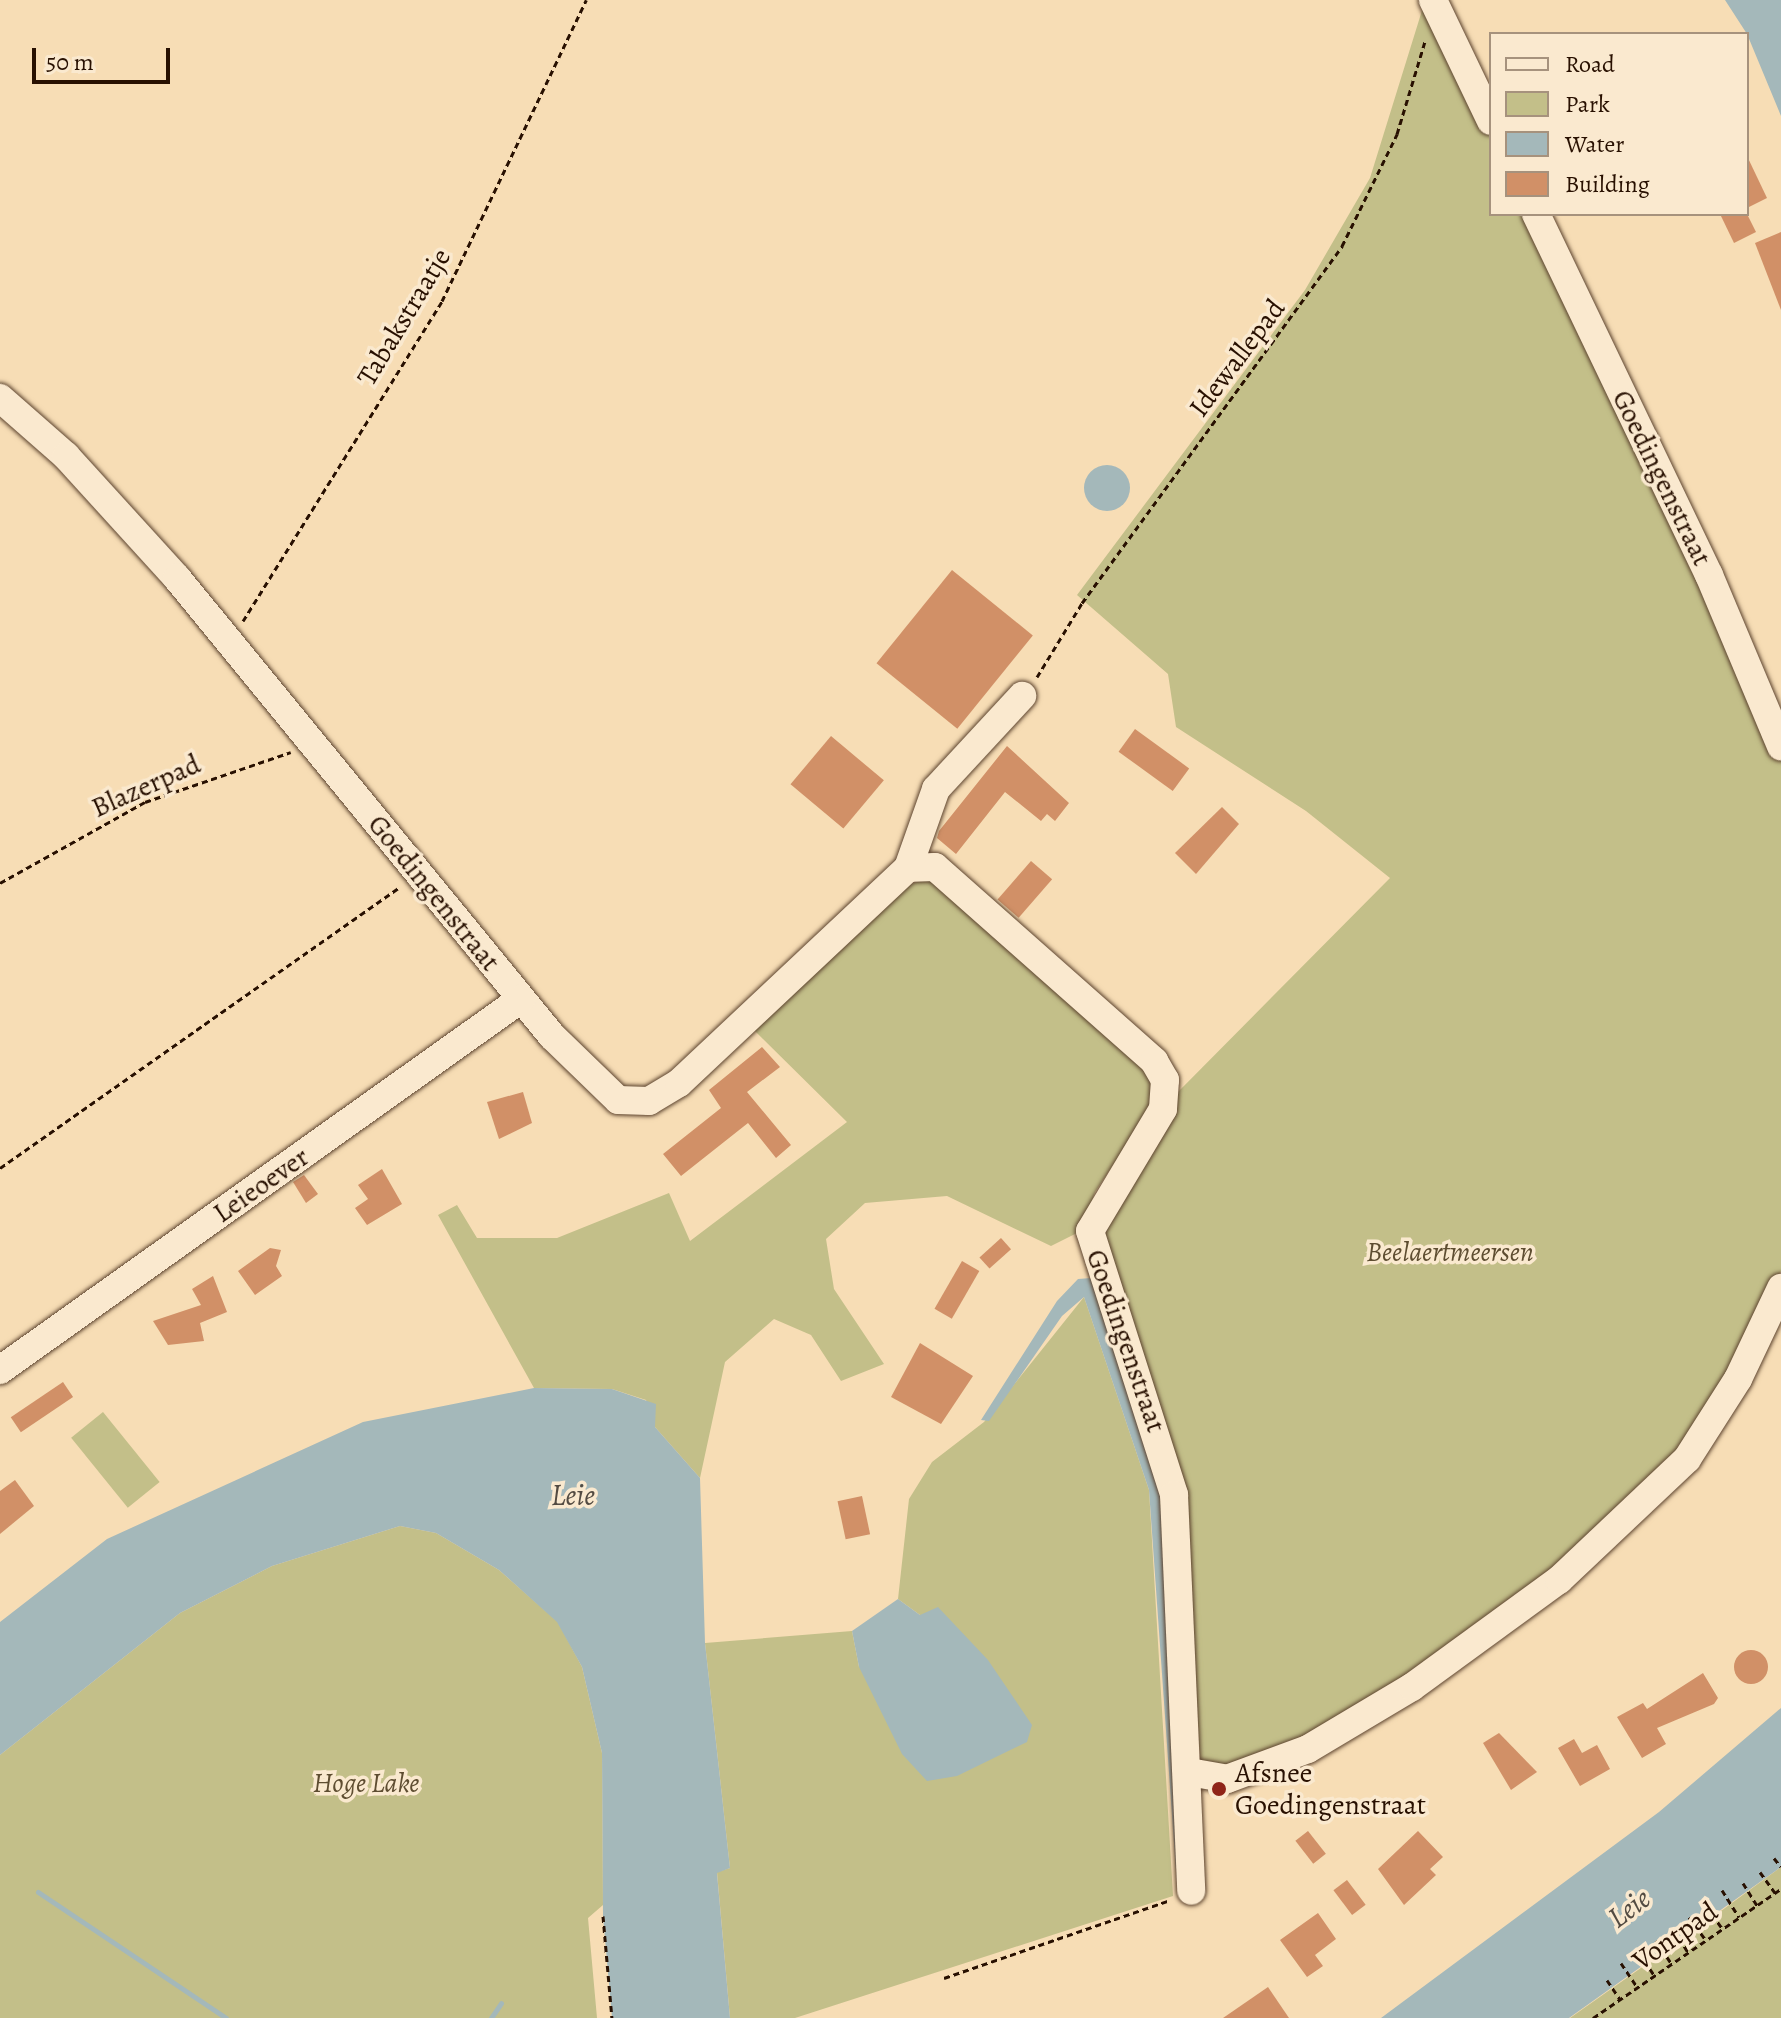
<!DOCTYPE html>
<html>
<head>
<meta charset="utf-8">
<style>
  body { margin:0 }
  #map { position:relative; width:1781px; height:2018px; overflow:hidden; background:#f7ddb5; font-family:Alegreya,serif }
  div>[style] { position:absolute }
  .green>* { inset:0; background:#c3bf89; transform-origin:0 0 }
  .water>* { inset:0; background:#a4b8ba }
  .round { border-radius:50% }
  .stream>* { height:5px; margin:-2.5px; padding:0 2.5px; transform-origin:2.5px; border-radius:2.5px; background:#a4b8ba }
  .building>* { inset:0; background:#d19067; transform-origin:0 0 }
  .path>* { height:3px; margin-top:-1.5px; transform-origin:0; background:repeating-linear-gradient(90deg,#281001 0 6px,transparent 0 10px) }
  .roads { filter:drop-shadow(0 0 2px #5c432e) drop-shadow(0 0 2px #5c432e) }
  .minor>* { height:28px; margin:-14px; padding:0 14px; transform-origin:14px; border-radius:14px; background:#fae9cf }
  .dots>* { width:22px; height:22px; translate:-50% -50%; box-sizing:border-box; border:4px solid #fae9cf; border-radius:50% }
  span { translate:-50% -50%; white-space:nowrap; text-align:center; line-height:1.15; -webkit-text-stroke:7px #fae9cf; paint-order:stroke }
  .street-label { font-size:28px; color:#281001 }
  .park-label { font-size:28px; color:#5e4d31; font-style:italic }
  .poi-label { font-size:28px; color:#281001 }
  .left { translate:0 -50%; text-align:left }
  .water-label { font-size:30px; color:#534b42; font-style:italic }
  .legend { position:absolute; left:1489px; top:32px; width:260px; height:184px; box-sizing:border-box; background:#fae9cf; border:2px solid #a6927d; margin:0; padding:10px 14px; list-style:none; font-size:24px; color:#281001 }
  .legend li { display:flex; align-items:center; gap:16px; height:40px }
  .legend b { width:40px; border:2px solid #a6927d }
  .scale { position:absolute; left:32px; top:48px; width:138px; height:36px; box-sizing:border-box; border:4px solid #281001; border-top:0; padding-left:10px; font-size:24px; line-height:28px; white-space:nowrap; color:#281001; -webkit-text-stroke:6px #fae9cf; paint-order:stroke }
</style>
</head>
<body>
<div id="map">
  <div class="green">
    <div style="clip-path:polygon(1424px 4px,1491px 137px,1491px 214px,1530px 214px,1781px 758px,1781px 1271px,1704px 1427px,1485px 1630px,1267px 1761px,1201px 1771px,1182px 1480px,1101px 1231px,1176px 1094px,1390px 878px,1306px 811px,1176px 727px,1168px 674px,1077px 595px,1305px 290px,1370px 178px)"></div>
    <div style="clip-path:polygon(928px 877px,1154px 1077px,1155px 1102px,1095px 1192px,1081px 1231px,1051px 1246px,947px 1196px,865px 1203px,826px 1239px,834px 1289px,884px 1364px,841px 1381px,811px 1335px,774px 1319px,725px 1362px,700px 1478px,655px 1427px,646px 1400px,612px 1389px,534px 1388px,438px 1215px,457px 1205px,477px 1238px,557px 1238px,669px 1193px,690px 1241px,847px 1122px,754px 1030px,901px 889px)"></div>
    <div style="clip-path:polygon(1084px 1297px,1149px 1490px,1173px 1896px,795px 2018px,730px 2018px,717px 1872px,730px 1868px,705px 1643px,852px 1631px,859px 1667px,920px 1615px,898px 1599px,909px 1499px,932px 1462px,984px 1422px)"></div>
    <div style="left:103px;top:1412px;width:90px;height:41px;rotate:51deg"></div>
    <div style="clip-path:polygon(400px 1526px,436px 1533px,499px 1570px,558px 1622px,582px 1667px,602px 1753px,603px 1905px,588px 1918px,597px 2018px,0 2018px,0 1755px,180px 1613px,272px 1566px)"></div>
    <div style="clip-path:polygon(1781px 1867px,1781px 2018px,1570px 2018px,1706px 1922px)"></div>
  </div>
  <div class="water">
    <div style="clip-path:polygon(1725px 0,1781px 0,1781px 116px,1747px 34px)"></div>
    <div class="round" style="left:1084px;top:465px;width:46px;height:46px"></div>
    <div style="clip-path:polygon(1091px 1278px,1164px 1503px,1177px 1886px,1149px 1490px,1084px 1297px,1062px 1316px,989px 1421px,981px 1420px,1057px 1301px,1078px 1279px)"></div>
    <div style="clip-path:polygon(534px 1388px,612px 1389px,656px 1404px,655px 1427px,700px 1478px,705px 1643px,730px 1868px,717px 1873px,730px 2018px,612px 2018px,603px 1916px,602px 1753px,582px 1667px,557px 1622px,499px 1570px,436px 1533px,400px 1526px,272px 1566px,180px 1613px,0 1755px,0 1622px,107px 1539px,363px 1422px)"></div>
    <div style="clip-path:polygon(898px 1599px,920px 1615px,938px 1607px,988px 1660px,1032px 1725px,1027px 1742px,957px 1776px,927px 1781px,902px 1754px,859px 1667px,852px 1631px)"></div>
    <div style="clip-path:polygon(1781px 1708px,1781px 1867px,1569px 2018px,1381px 2018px,1659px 1812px)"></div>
  </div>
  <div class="stream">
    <div style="left:38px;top:1892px;width:226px;rotate:33.8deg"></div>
    <div style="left:491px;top:2018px;width:18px;rotate:-56deg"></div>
  </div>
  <div class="building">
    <div style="clip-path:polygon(1747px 156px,1767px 198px,1747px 208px)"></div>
    <div style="clip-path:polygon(1720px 214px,1747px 214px,1756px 232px,1734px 243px)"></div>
    <div style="clip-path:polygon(1781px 232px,1781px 310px,1755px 243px)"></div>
    <div style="left:952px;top:570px;width:104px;height:120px;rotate:39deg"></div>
    <div style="left:1135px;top:729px;width:67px;height:28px;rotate:36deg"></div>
    <div style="left:831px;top:736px;width:69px;height:63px;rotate:40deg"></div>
    <div style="clip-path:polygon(1007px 746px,1069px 803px,1055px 821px,1047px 814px,1041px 821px,1005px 792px,956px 854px,937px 838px,939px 831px)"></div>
    <div style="clip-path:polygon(1222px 807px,1239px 824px,1196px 874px,1175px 853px)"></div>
    <div style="left:1031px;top:861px;width:28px;height:51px;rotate:41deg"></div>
    <div style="clip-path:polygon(762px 1047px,780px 1067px,747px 1092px,791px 1145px,776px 1158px,748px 1123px,681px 1176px,663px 1154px,721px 1108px,709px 1090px)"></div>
    <div style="clip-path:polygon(523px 1092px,532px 1123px,499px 1139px,487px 1102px)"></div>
    <div style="clip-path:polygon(382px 1169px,402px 1204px,367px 1225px,355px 1208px,368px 1199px,358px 1185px)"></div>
    <div style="clip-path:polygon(304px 1175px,318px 1194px,306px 1203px,293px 1182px)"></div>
    <div style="left:1001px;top:1238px;width:15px;height:29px;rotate:48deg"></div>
    <div style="clip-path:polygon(270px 1248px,281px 1250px,276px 1266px,282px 1276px,255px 1295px,238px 1271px)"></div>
    <div style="left:962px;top:1261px;width:20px;height:55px;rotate:30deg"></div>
    <div style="clip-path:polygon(213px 1276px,227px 1312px,200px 1323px,204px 1341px,168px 1345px,153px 1321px,201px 1305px,192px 1289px)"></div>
    <div style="clip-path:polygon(920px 1343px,973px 1376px,941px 1424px,891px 1397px)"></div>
    <div style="left:63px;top:1382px;width:18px;height:63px;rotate:56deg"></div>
    <div style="clip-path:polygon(15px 1480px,34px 1506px,0 1534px,0 1491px)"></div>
    <div style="left:862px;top:1496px;width:39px;height:25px;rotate:78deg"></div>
    <div class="round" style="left:1734px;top:1650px;width:34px;height:34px"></div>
    <div style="clip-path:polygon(1703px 1673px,1718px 1698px,1714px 1704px,1657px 1728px,1666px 1744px,1642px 1758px,1617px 1717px,1643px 1703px,1647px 1709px)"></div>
    <div style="clip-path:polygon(1499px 1733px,1537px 1772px,1511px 1790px,1483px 1743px)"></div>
    <div style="clip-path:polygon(1574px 1739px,1582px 1753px,1597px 1745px,1610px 1769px,1580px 1786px,1558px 1748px)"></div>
    <div style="left:1308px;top:1831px;width:29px;height:16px;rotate:52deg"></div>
    <div style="clip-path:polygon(1418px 1831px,1443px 1857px,1430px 1869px,1436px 1875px,1404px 1905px,1378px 1869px)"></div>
    <div style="left:1347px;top:1880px;width:31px;height:17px;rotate:53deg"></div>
    <div style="clip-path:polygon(1318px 1913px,1336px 1939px,1315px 1955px,1323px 1966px,1307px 1977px,1280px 1940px)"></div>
    <div style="clip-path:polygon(1268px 1987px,1289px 2018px,1223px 2018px)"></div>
  </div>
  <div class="path">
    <div style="left:243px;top:621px;width:377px;rotate:-58.1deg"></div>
    <div style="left:442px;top:301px;width:334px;rotate:-64.4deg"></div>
    <div style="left:1037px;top:677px;width:87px;rotate:-58.7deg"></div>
    <div style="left:1082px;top:603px;width:442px;rotate:-53.9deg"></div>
    <div style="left:1342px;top:246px;width:125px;rotate:-63.8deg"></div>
    <div style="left:1397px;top:134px;width:97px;rotate:-73.2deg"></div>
    <div style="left:0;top:883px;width:166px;rotate:-29.2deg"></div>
    <div style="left:145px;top:802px;width:154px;rotate:-18.9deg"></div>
    <div style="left:0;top:1168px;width:487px;rotate:-35.1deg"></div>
    <div style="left:1774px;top:1858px;width:11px;rotate:52deg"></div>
    <div style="left:1760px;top:1872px;width:26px;rotate:54deg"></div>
    <div style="left:1743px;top:1883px;width:28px;rotate:58deg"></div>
    <div style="left:1722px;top:1890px;width:32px;rotate:58deg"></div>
    <div style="left:1706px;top:1906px;width:27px;rotate:54deg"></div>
    <div style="left:603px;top:1916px;width:102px;rotate:85deg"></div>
    <div style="left:1689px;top:1917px;width:29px;rotate:54deg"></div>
    <div style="left:1674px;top:1929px;width:27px;rotate:59deg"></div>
    <div style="left:1656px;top:1940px;width:27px;rotate:57deg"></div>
    <div style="left:1639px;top:1952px;width:27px;rotate:57deg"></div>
    <div style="left:1621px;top:1963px;width:29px;rotate:56deg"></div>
    <div style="left:944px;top:1978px;width:239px;rotate:-19deg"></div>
    <div style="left:1607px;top:1980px;width:23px;rotate:56deg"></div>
    <div style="left:1593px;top:2018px;width:228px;rotate:-34.5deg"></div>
  </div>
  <div class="roads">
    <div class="minor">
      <div style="left:1433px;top:0;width:134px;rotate:64.4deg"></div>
      <div style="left:1536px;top:214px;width:400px;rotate:64.4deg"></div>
      <div style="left:1709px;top:575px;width:186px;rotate:67.2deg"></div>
      <div style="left:0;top:398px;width:88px;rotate:41.3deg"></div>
      <div style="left:66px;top:456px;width:165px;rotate:47.7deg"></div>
      <div style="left:177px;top:578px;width:592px;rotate:50.69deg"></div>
      <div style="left:552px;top:1036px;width:92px;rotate:44.1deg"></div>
      <div style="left:618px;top:1100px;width:31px;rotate:2deg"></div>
      <div style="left:649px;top:1101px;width:35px;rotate:-31deg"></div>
      <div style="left:679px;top:1083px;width:314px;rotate:-43.2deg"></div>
      <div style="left:908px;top:868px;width:27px;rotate:-2deg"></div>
      <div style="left:935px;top:867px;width:293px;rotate:41.5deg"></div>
      <div style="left:1154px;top:1061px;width:22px;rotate:60deg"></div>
      <div style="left:1165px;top:1080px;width:29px;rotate:94deg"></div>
      <div style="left:1163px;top:1109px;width:142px;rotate:120.9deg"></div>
      <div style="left:1090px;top:1231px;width:277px;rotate:72.3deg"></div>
      <div style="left:1174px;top:1495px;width:396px;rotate:87.5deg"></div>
      <div style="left:908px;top:868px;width:84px;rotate:-70.5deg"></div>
      <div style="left:936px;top:789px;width:127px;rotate:-47.2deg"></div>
      <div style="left:0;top:1370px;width:640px;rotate:-35.45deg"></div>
      <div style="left:1189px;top:1772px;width:39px;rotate:10deg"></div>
      <div style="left:1227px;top:1779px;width:86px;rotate:-20.3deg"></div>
      <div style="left:1308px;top:1749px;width:121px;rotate:-30.8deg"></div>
      <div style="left:1412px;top:1687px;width:182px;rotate:-36.1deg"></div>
      <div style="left:1559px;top:1580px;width:176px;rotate:-43.4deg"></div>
      <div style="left:1687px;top:1459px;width:95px;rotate:-57.5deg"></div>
      <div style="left:1738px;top:1379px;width:101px;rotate:-64.7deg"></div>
    </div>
  </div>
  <div class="dots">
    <div style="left:1219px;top:1789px;background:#8f2418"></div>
  </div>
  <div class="street-label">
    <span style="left:404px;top:317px;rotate:-59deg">Tabakstraatje</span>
    <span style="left:1237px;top:358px;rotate:-53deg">Idewallepad</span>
    <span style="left:1662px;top:478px;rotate:64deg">Goedingenstraat</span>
    <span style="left:146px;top:786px;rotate:-24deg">Blazerpad</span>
    <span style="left:434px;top:893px;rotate:51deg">Goedingenstraat</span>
    <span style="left:261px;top:1185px;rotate:-35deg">Leieoever</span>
    <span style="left:1126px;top:1341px;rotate:71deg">Goedingenstraat</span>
    <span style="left:1675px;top:1936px;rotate:-35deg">Vontpad</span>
  </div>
  <div class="park-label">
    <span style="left:1450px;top:1252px">Beelaertmeersen</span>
    <span style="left:366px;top:1783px">Hoge Lake</span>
  </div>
  <div class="poi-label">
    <span class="left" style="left:1235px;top:1789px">Afsnee<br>Goedingenstraat</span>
  </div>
  <div class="water-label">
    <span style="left:573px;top:1495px">Leie</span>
    <span style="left:1629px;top:1908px;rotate:-37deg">Leie</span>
  </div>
  <ul class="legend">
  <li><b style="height:10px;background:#fae9cf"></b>Road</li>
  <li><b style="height:22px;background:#c3bf89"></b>Park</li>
  <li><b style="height:22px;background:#a4b8ba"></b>Water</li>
  <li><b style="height:22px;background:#d19067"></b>Building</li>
  </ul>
  <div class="scale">50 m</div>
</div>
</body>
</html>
